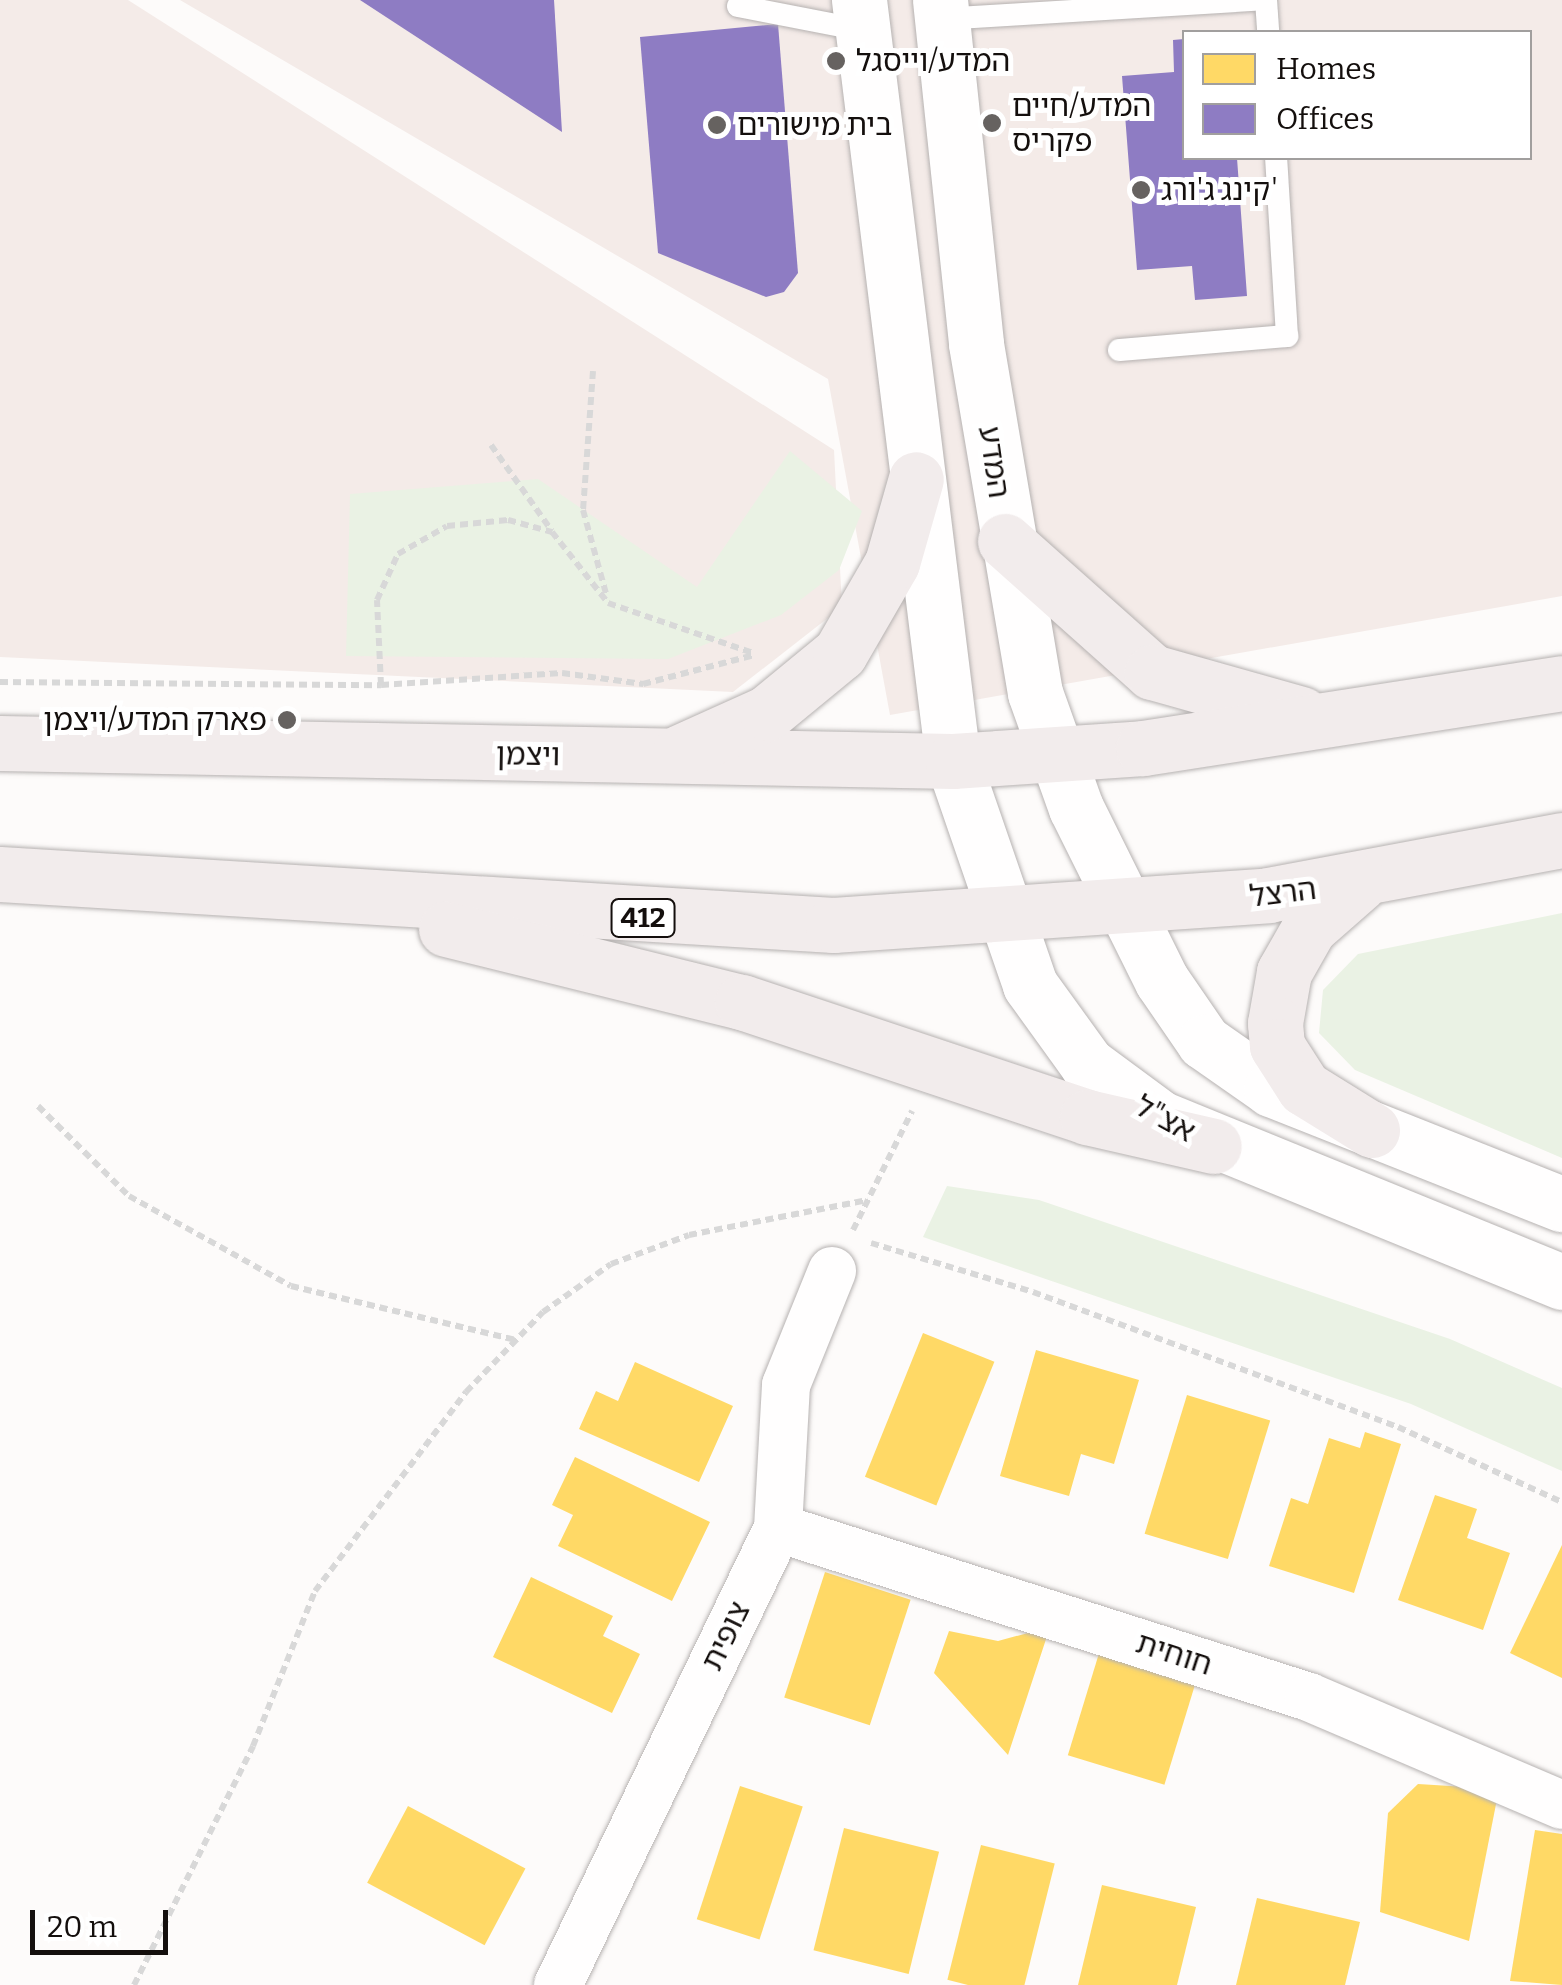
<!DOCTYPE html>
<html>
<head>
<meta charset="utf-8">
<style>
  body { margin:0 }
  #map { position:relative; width:1562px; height:1985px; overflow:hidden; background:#fdfbfa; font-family:Bitter,"Noto Sans Hebrew",serif }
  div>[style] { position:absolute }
  .built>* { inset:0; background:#f4ebe8 }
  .green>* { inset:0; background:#eaf2e4 }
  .homes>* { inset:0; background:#ffd966; transform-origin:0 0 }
  .offices>* { inset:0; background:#8e7cc3 }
  .path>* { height:6px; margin-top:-3px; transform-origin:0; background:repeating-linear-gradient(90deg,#d8d8d8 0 8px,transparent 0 13px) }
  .roads { filter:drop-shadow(0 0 2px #b6b2b1) drop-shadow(0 0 2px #b6b2b1) }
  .lane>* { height:22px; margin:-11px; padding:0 11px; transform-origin:11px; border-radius:11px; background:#fffefe }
  .street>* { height:48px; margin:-24px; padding:0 24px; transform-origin:24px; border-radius:24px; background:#fffefe }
  .secondary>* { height:55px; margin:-27.5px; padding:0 27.5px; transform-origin:27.5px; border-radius:27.5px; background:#fffefe }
  .primary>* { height:55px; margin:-27.5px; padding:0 27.5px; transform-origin:27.5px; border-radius:27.5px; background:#f2ecec }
  .dots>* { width:28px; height:28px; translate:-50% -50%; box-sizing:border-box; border:5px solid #fff; border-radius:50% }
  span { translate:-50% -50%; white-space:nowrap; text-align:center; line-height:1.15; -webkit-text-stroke:10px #fff; paint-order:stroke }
  .shield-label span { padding:2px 8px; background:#fff; border:2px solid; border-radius:8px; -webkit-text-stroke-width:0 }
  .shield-label { font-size:28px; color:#140f0d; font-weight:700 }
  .poi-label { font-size:30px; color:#140f0d }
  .left { translate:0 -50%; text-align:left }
  .right { translate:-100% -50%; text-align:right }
  .street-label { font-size:30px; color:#140f0d }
  .legend { position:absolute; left:1182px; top:30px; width:350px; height:130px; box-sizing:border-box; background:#fff; border:2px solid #a19f9e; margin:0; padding:12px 18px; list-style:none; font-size:30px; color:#140f0d }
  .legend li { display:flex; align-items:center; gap:20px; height:50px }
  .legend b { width:50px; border:2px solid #a19f9e }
  .scale { position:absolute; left:30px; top:1910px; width:138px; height:45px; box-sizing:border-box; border:5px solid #140f0d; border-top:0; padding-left:12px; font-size:30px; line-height:35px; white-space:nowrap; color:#140f0d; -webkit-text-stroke:8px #fff; paint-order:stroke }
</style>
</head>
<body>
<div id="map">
  <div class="built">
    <div style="clip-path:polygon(0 0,128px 0,834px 450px,842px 607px,733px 692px,0 657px)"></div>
    <div style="clip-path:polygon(evenodd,180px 0,1562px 0,1562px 596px,890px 715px,828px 379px,180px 0,1184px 32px,1530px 32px,1530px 158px,1184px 158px,1184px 32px)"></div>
  </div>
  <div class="green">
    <div style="clip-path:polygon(790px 451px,862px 511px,839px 570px,781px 615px,668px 659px,346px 656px,350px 494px,538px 479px,697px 587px)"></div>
    <div style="clip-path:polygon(1562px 913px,1562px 1158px,1355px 1070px,1319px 1033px,1323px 990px,1358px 954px)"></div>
    <div style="clip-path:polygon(947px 1186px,1039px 1200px,1450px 1339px,1562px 1388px,1562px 1471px,1411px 1404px,923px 1237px)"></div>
  </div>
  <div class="homes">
    <div style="left:923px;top:1333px;width:77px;height:155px;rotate:22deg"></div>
    <div style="clip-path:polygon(1036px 1350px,1139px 1380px,1114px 1464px,1081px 1454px,1069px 1496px,1000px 1476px)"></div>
    <div style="clip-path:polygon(635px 1362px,733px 1406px,699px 1482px,579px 1429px,596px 1391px,618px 1401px)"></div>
    <div style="left:1187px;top:1395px;width:87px;height:145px;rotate:17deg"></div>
    <div style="clip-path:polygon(1365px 1432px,1401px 1444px,1354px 1593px,1269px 1566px,1291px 1498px,1308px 1504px,1329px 1438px,1360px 1448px)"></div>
    <div style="clip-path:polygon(575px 1457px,710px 1522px,672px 1601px,558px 1546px,573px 1515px,552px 1505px)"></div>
    <div style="clip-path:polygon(1435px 1495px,1477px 1509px,1467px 1538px,1510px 1553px,1483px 1630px,1398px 1600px)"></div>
    <div style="clip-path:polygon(1562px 1545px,1562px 1678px,1510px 1653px)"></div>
    <div style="left:825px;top:1572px;width:90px;height:132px;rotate:18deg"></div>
    <div style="clip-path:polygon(531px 1577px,613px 1616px,603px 1636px,640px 1654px,612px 1713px,493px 1657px)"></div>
    <div style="clip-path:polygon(1050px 1627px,1008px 1755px,934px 1673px,949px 1631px,998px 1641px)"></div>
    <div style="left:1100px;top:1650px;width:101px;height:110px;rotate:17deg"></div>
    <div style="clip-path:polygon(1418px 1784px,1499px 1789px,1469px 1941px,1380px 1912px,1388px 1813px)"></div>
    <div style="left:740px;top:1786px;width:66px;height:140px;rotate:18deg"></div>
    <div style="left:408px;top:1806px;width:133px;height:87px;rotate:28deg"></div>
    <div style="left:844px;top:1828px;width:98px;height:126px;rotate:14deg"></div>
    <div style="clip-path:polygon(1535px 1830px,1562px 1834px,1562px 1985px,1510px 1981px)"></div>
    <div style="left:981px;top:1845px;width:76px;height:139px;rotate:14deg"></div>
    <div style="clip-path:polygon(1102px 1885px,1196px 1907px,1177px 1985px,1078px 1985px)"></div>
    <div style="clip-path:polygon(1257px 1898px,1360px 1922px,1345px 1985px,1236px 1985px)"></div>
  </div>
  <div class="offices">
    <div style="clip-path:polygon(360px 0,554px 0,562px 132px)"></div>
    <div style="clip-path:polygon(778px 24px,798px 273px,784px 292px,766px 297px,658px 253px,640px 37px)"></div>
    <div style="clip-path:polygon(1184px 39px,1184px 158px,1237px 158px,1247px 296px,1195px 300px,1192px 266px,1137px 270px,1122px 76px,1174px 72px,1173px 40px)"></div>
  </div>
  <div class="path">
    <div style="left:593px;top:371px;width:139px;rotate:94.1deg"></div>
    <div style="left:583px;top:510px;width:90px;rotate:74.6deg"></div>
    <div style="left:491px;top:445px;width:105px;rotate:54.7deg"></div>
    <div style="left:0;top:682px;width:381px;rotate:0.5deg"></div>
    <div style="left:381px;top:685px;width:181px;rotate:-3.8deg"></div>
    <div style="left:562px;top:673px;width:82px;rotate:7.7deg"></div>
    <div style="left:643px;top:684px;width:115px;rotate:-14.6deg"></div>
    <div style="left:381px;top:685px;width:85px;rotate:-92.7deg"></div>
    <div style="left:377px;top:600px;width:51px;rotate:-65.5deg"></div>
    <div style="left:398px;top:554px;width:56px;rotate:-29.7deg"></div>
    <div style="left:447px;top:526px;width:61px;rotate:-5.6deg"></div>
    <div style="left:508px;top:520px;width:46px;rotate:15.3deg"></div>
    <div style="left:552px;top:532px;width:90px;rotate:51.7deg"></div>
    <div style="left:608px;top:603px;width:153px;rotate:19deg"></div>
    <div style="left:38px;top:1106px;width:128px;rotate:44.7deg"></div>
    <div style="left:129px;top:1196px;width:185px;rotate:29.1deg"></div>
    <div style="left:291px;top:1286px;width:231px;rotate:13.5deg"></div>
    <div style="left:853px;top:1230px;width:133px;rotate:-63.6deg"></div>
    <div style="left:871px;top:1243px;width:169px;rotate:16.8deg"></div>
    <div style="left:1033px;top:1292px;width:389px;rotate:20.3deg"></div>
    <div style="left:1398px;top:1427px;width:180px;rotate:24.6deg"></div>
    <div style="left:134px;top:1985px;width:267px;rotate:-63.5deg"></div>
    <div style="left:253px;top:1746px;width:167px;rotate:-68.2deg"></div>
    <div style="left:315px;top:1591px;width:250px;rotate:-52.8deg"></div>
    <div style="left:466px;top:1392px;width:111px;rotate:-46.1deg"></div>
    <div style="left:543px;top:1312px;width:83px;rotate:-35.2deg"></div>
    <div style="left:611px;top:1264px;width:83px;rotate:-20.4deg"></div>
    <div style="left:689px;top:1235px;width:182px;rotate:-11.1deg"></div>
  </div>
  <div class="roads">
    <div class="lane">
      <div style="left:1266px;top:0;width:32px;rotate:86deg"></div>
      <div style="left:738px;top:6px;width:126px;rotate:11deg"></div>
      <div style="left:941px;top:19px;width:314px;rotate:-3.5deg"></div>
      <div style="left:1119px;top:350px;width:169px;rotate:-4.8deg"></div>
      <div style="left:1287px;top:336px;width:178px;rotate:-93.5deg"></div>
    </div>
    <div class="street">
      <div style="left:778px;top:1528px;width:557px;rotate:17.65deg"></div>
      <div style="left:1309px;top:1697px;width:275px;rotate:23.1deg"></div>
      <div style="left:558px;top:1985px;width:507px;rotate:-64.29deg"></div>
      <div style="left:778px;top:1528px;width:143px;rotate:-86.8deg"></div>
      <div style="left:786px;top:1385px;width:123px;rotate:-68deg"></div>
    </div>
    <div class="secondary">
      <div style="left:859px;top:0;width:767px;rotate:82.96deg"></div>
      <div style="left:953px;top:761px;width:237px;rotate:71deg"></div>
      <div style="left:1030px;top:985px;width:97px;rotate:54.2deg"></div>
      <div style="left:1087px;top:1064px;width:91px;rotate:36.5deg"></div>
      <div style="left:1160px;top:1118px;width:434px;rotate:22.2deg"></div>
      <div style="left:940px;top:0;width:346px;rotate:84deg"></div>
      <div style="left:976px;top:344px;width:354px;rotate:80.4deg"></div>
      <div style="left:1035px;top:693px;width:122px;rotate:70.4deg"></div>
      <div style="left:1076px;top:808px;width:193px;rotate:63.6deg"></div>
      <div style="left:1162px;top:981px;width:74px;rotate:55.5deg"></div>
      <div style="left:1204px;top:1042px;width:82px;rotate:35deg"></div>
      <div style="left:1271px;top:1089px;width:313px;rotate:21.6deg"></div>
    </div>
    <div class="primary">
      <div style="left:1005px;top:541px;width:197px;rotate:41.7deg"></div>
      <div style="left:1152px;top:672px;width:155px;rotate:15.7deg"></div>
      <div style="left:0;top:743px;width:953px;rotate:1.08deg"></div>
      <div style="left:953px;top:761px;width:190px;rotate:-3.9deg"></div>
      <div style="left:1143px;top:748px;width:424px;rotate:-8.8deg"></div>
      <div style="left:680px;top:752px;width:95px;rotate:-24.1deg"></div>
      <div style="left:767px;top:713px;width:94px;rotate:-39.4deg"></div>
      <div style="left:840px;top:653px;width:104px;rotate:-60deg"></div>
      <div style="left:892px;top:563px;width:87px;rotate:-74.1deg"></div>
      <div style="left:0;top:874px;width:835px;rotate:3.5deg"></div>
      <div style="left:833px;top:925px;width:436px;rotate:-3.9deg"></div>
      <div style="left:1268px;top:895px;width:299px;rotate:-10.6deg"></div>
      <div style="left:1360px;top:883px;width:68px;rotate:138.6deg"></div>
      <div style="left:1309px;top:928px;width:51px;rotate:119.6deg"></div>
      <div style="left:1284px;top:972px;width:52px;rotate:100deg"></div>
      <div style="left:1275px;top:1023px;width:23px;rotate:85deg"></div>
      <div style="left:1277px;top:1046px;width:50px;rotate:57.3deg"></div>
      <div style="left:1304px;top:1088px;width:80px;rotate:31.7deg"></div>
      <div style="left:446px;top:929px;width:305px;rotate:13.9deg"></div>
      <div style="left:742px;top:1002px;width:364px;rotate:18.4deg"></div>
      <div style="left:1087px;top:1117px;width:130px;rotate:12.9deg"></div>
    </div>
  </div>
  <div class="dots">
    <div style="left:836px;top:61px;background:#666260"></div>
    <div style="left:992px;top:123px;background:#666260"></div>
    <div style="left:717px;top:125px;background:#666260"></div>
    <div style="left:1141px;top:190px;background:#666260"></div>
    <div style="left:287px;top:720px;background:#666260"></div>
  </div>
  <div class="shield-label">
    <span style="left:643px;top:918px">412</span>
  </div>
  <div class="poi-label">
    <span class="left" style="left:856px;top:61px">המדע/וייסגל</span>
    <span class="left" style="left:1012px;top:123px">המדע/חיים<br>פקריס</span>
    <span class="left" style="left:737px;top:125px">בית מישורים</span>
    <span class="left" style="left:1161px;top:190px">קינג ג'ורג'</span>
    <span class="right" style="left:267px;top:720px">פארק המדע/ויצמן</span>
  </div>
  <div class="street-label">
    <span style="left:994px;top:462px;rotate:82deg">המדע</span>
    <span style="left:528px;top:755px;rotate:1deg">ויצמן</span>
    <span style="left:1283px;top:893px;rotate:-7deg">הרצל</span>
    <span style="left:1165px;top:1119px;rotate:29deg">אצ"ל</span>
    <span style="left:726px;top:1636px;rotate:-64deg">צופית</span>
    <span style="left:1174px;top:1654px;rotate:18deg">חוחית</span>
  </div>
  <ul class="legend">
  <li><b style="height:28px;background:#ffd966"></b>Homes</li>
  <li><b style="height:28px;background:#8e7cc3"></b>Offices</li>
  </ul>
  <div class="scale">20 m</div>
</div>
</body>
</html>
